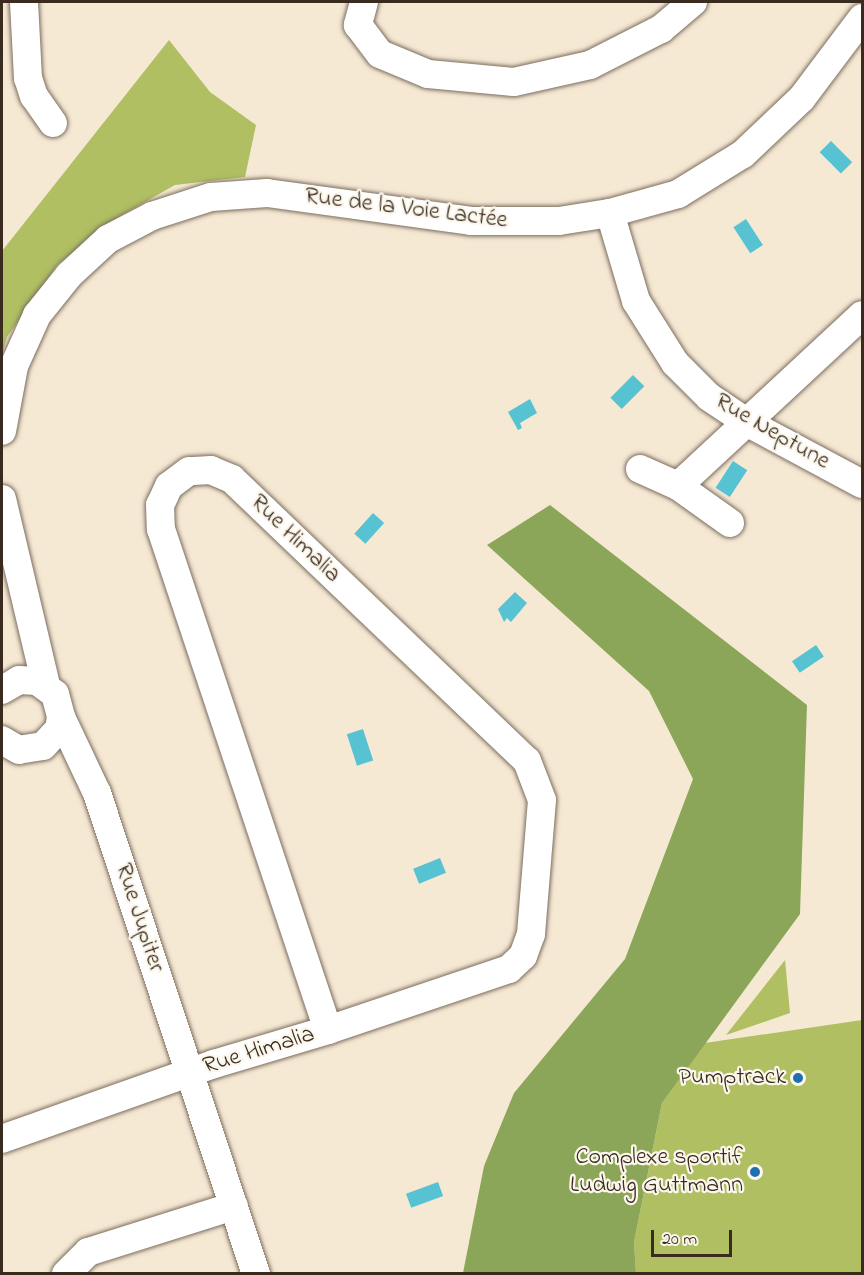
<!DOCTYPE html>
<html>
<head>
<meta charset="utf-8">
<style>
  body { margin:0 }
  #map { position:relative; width:864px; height:1275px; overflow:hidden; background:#f6e9d4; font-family:"Indie Flower",sans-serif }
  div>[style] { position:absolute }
  .green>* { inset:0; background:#afbf62 }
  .forest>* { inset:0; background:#8ba658 }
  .water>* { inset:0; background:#57c2d2; transform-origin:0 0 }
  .roads { filter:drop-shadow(0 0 2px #7c6d5e) drop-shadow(0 0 2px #7c6d5e) }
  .minor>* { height:28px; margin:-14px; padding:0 14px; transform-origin:14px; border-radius:14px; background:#fff }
  .dots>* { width:16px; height:16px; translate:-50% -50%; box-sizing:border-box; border:3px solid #fbf7ec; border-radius:50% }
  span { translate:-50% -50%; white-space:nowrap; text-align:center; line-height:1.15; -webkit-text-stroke:4.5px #fbf7ec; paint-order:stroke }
  .street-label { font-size:24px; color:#3b2a1e }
  .poi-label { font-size:24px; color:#3b2a1e }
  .right { translate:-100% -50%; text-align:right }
  .frame { position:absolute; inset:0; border:3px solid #3b2a1e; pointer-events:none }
  .scale { position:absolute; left:651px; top:1230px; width:81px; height:27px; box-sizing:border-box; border:3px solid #3b2a1e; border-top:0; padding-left:8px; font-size:18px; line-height:21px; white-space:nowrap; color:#3b2a1e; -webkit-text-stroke:4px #fbf7ec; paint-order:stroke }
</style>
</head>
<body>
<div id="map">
  <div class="green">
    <div style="clip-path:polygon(169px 40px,210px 92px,256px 125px,245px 177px,175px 185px,120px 216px,58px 264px,7px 337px,2px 355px,2px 251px)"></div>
    <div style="clip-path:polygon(785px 960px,790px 1013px,726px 1035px)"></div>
    <div style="clip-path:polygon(862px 1020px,862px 1273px,636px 1274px,634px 1242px,662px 1103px,705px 1043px)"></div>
  </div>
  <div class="forest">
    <div style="clip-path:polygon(550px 505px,807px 705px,800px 914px,662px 1103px,634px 1242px,636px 1273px,463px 1273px,484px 1166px,514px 1093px,625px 959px,693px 779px,649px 691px,487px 545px)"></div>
  </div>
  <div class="water">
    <div style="left:831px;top:141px;width:30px;height:16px;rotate:45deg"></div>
    <div style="left:746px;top:219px;width:31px;height:15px;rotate:57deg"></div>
    <div style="left:633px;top:375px;width:16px;height:32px;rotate:45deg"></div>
    <div style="clip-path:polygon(530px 399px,537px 413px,520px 423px,522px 428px,518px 430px,508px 412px)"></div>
    <div style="left:733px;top:461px;width:17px;height:32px;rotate:33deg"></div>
    <div style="left:373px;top:513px;width:15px;height:28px;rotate:42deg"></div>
    <div style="clip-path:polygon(515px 592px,527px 603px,511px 622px,507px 618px,504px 622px,498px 609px)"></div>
    <div style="left:816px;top:645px;width:14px;height:29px;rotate:56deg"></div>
    <div style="left:363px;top:729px;width:33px;height:17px;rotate:72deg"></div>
    <div style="left:440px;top:858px;width:16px;height:29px;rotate:68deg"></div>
    <div style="left:438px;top:1182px;width:15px;height:34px;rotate:70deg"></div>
  </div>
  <div class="roads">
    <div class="minor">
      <div style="left:24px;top:2px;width:76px;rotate:87deg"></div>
      <div style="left:28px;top:78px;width:19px;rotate:72deg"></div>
      <div style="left:34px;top:96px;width:33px;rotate:55deg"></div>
      <div style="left:364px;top:2px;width:24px;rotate:105deg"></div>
      <div style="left:358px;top:25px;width:36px;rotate:53deg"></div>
      <div style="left:380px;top:54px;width:52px;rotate:22.6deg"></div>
      <div style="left:428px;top:74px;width:86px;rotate:5.3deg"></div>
      <div style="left:514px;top:82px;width:78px;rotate:-12.6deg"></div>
      <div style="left:590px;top:65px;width:80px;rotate:-26.9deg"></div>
      <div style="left:661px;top:29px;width:42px;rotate:-40.2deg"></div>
      <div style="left:610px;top:213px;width:92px;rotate:73.5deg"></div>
      <div style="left:636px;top:301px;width:73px;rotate:57.8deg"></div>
      <div style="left:675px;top:363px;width:48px;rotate:45deg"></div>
      <div style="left:709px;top:397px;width:47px;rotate:33.7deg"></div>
      <div style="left:748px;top:423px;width:129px;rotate:28.2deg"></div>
      <div style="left:2px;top:431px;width:66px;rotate:-79.5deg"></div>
      <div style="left:14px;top:366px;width:56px;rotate:-65.7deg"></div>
      <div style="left:37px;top:315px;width:51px;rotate:-51.3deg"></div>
      <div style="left:69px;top:275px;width:53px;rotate:-42.7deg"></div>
      <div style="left:108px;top:239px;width:50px;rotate:-27.6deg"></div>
      <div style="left:152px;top:216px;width:62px;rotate:-17.9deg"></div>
      <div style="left:211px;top:197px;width:56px;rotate:-4.1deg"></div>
      <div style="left:267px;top:193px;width:206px;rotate:7.8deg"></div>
      <div style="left:471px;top:221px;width:88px"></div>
      <div style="left:559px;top:221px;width:52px;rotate:-8.9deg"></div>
      <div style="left:610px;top:213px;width:71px;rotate:-15.6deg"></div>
      <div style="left:678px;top:194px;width:76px;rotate:-31.6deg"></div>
      <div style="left:743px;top:154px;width:81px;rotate:-43.5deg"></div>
      <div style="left:802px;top:98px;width:100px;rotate:-53.1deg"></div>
      <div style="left:640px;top:469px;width:42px;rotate:24.1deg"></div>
      <div style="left:2px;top:499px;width:191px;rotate:76.7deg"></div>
      <div style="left:730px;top:523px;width:64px;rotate:-144.6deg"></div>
      <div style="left:678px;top:486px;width:251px;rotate:-42.9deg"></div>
      <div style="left:2px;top:690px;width:20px;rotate:-30deg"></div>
      <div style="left:19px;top:680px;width:18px;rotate:3deg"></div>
      <div style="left:37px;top:681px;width:22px;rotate:36deg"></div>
      <div style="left:55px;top:694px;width:24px;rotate:75deg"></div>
      <div style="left:61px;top:717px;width:12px;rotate:99deg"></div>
      <div style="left:59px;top:729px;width:23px;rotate:133deg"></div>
      <div style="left:43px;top:746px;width:24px;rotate:171deg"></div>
      <div style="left:19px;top:750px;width:20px;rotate:-150deg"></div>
      <div style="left:61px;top:717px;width:84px;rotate:64.7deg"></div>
      <div style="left:97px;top:793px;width:507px;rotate:71.71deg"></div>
      <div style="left:2px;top:1139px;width:225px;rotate:-19.5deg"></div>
      <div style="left:214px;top:1064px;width:119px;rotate:-16.6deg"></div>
      <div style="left:328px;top:1030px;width:191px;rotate:-18.6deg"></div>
      <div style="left:509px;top:969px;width:19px;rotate:-43deg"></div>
      <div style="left:523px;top:956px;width:23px;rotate:-70deg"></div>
      <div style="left:531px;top:934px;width:134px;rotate:-85.3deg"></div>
      <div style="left:542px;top:800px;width:42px;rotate:-111deg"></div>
      <div style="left:527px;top:761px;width:408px;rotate:-136.3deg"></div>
      <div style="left:232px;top:479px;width:23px;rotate:-157deg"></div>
      <div style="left:211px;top:470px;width:22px;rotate:177deg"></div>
      <div style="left:189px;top:471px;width:25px;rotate:143deg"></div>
      <div style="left:169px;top:486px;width:21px;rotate:115deg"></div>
      <div style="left:160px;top:505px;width:24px;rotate:88deg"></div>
      <div style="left:161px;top:529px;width:528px;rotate:71.57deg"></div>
      <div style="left:66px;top:1274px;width:31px;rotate:-45deg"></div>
      <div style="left:88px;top:1252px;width:153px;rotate:-17.5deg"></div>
    </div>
  </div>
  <div class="dots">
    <div style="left:798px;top:1078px;background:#1f6fb2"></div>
    <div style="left:755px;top:1172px;background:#1f6fb2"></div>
  </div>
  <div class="street-label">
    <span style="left:406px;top:209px;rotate:7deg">Rue de la Voie Lactée</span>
    <span style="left:772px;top:432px;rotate:30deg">Rue Neptune</span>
    <span style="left:295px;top:539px;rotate:44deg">Rue Himalia</span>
    <span style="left:139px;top:918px;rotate:72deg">Rue Jupiter</span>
    <span style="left:259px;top:1051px;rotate:-17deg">Rue Himalia</span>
  </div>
  <div class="poi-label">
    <span class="right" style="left:786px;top:1078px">Pumptrack</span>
    <span class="right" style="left:743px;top:1172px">Complexe sportif<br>Ludwig Guttmann</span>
  </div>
  <div class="frame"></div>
  <div class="scale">20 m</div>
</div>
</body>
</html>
